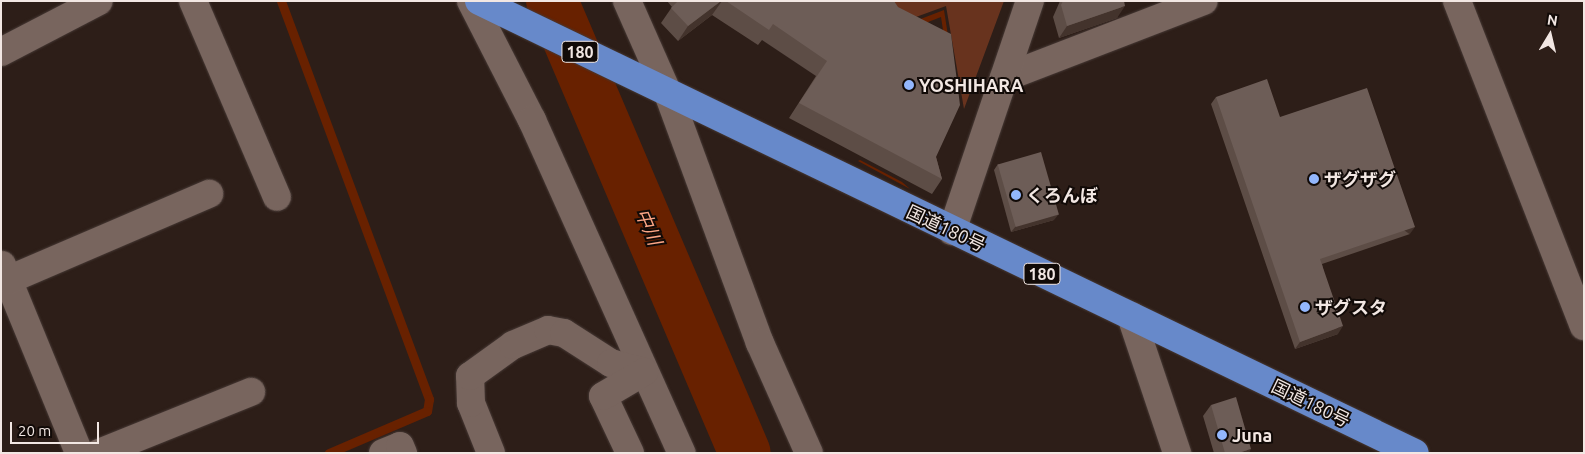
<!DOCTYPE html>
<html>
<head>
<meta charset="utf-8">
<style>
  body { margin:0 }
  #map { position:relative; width:1585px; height:454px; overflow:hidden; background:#2d1e18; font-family:Ubuntu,"Noto Sans JP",sans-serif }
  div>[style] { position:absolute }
  .green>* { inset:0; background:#68331e }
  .water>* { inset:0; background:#682100 }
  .stream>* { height:9px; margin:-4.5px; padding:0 4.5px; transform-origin:4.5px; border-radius:4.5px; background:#682100 }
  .river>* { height:52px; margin:-26px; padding:0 26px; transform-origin:26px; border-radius:26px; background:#682100 }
  .roads { filter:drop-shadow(0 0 1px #463935) drop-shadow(0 0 1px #463935) }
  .minor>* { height:28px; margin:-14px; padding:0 14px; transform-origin:14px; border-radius:14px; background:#78655e }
  .highway>* { height:28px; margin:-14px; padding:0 14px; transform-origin:14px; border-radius:14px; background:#6789ca }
  .wall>* { inset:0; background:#5d4d46 }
  .shaded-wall>* { inset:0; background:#43332c; transform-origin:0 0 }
  .building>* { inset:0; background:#6d5d57; transform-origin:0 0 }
  .dots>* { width:14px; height:14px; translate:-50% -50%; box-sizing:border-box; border:2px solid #110a07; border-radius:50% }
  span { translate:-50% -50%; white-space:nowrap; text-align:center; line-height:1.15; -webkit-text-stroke:4px #110a07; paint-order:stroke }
  .shield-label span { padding:1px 4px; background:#110a07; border:1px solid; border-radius:4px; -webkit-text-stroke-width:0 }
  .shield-label { font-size:16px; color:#f2e7e3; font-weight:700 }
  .poi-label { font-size:18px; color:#f2e7e3; font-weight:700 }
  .left { translate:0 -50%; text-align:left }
  .street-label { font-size:18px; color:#f2e7e3 }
  .water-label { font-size:19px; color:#fca585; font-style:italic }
  .frame { position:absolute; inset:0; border:2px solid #f2e7e3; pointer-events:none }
  .north { position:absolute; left:1525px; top:10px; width:50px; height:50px; -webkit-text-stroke:4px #110a07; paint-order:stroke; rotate:9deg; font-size:14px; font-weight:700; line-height:20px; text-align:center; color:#f2e7e3 }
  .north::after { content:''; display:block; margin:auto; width:18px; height:22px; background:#f2e7e3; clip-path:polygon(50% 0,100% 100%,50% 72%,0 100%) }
  .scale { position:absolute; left:10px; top:422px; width:89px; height:22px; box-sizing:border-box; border:2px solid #f2e7e3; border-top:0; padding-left:6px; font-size:15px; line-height:18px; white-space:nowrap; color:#f2e7e3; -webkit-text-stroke:4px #110a07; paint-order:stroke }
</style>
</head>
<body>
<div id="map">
  <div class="green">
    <div style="clip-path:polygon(888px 1px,1004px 1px,964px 109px,946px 6px,905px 21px)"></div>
  </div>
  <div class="water">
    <div style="clip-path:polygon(944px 10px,959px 107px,955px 108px,941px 17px,905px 31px,905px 25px)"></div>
    <div style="clip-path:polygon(860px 160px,902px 182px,910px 189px,858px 161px)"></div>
  </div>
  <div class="stream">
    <div style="left:281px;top:1px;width:425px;rotate:69.6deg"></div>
    <div style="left:429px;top:399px;width:12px;rotate:99deg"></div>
    <div style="left:427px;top:411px;width:107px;rotate:156.8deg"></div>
  </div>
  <div class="river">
    <div style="left:552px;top:1px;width:491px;rotate:66.9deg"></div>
  </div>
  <div class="roads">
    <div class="minor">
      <div style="left:193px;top:1px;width:213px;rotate:66.8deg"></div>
      <div style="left:471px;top:1px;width:134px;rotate:62.9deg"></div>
      <div style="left:532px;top:120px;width:365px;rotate:65.8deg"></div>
      <div style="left:627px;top:1px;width:104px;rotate:66.1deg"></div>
      <div style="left:669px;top:96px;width:263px;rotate:69.8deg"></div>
      <div style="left:760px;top:343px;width:120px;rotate:66deg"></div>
      <div style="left:1457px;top:1px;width:349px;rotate:68.7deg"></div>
      <div style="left:1px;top:52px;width:110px;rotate:-27.5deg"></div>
      <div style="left:1004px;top:78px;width:214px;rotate:-21.1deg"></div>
      <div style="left:952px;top:231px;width:243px;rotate:-71.3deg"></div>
      <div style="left:2px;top:265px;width:203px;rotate:67.7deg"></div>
      <div style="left:8px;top:280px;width:219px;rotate:-23.2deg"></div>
      <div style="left:1131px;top:316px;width:145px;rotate:71.4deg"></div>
      <div style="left:99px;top:453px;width:164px;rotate:-21.9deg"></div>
      <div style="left:383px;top:453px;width:18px;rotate:-22deg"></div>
      <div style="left:400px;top:446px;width:8px;rotate:67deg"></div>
      <div style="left:491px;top:453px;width:54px;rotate:-111.8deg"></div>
      <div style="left:471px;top:403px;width:27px;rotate:-92deg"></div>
      <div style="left:470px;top:376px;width:53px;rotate:-35.8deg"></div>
      <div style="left:513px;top:345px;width:38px;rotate:-23deg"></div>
      <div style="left:548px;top:330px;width:16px;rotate:11deg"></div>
      <div style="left:564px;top:333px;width:56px;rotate:32.6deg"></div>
      <div style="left:611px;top:363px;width:34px;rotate:15deg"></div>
      <div style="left:630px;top:453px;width:63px;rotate:-115.3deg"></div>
      <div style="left:603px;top:396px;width:48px;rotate:-30.3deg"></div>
    </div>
    <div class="highway">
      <div style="left:479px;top:1px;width:1039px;rotate:25.78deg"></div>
    </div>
  </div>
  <div class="wall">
    <div style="clip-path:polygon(667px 1px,894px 1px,936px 157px,942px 179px,932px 194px,789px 118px,816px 76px,762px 40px,758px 45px,712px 15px,678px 41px,661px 23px,672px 7px)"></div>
    <div style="clip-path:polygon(1060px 1px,1124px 1px,1117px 18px,1059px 38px,1053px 17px)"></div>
    <div style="clip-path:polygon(1216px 97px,1280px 117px,1410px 234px,1322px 264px,1338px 334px,1295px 349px,1211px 104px)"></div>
    <div style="clip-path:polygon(998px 164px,1054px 220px,1011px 232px,994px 170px)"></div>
    <div style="clip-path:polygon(1211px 405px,1249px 453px,1214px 453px,1203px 416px)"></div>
  </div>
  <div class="shaded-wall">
    <div style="clip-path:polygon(721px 1px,722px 1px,712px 15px,678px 41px,688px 26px)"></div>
    <div style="clip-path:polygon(1125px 6px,1117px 18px,1059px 38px,1067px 26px)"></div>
    <div style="clip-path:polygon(1059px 214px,1054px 220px,1011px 232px,1016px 226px)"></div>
    <div style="left:1415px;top:227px;width:9px;height:100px;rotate:126deg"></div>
    <div style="clip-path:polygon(1343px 326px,1338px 334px,1295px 349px,1300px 342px)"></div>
    <div style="clip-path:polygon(1251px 449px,1249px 453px,1238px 453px)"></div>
  </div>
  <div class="building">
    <div style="clip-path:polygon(678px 1px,721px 1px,688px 26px,671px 8px)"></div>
    <div style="clip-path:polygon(726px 1px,894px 1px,898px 7px,951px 34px,960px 105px,936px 157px,942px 179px,799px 103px,827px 61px,773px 24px,769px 30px)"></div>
    <div style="clip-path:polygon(1063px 1px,1124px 1px,1125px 6px,1067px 26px,1061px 5px)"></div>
    <div style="clip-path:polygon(1267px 79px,1280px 117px,1367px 88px,1415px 227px,1320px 259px,1343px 326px,1300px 342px,1216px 97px)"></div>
    <div style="left:1041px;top:152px;width:65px;height:45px;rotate:74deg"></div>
    <div style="clip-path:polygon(1236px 397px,1251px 449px,1238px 453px,1225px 453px,1211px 405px)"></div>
  </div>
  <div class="dots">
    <div style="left:909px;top:85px;background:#93b7fd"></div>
    <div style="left:1314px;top:179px;background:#93b7fd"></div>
    <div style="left:1016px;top:195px;background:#93b7fd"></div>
    <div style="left:1305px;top:307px;background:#93b7fd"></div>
    <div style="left:1222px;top:435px;background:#93b7fd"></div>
  </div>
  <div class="shield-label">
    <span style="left:580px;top:52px">180</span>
    <span style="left:1042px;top:274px">180</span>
  </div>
  <div class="poi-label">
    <span class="left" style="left:919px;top:85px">YOSHIHARA</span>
    <span class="left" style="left:1324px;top:179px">ザグザグ</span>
    <span class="left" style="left:1026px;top:195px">くろんぼ</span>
    <span class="left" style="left:1315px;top:307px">ザグスタ</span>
    <span class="left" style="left:1232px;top:435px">Juna</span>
  </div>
  <div class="street-label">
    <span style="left:946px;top:228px;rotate:25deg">国道180号</span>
    <span style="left:1311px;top:403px;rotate:26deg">国道180号</span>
  </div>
  <div class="water-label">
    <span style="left:648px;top:227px;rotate:67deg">中川</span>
  </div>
  <div class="frame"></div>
  <div class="north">N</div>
  <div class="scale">20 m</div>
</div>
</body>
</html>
